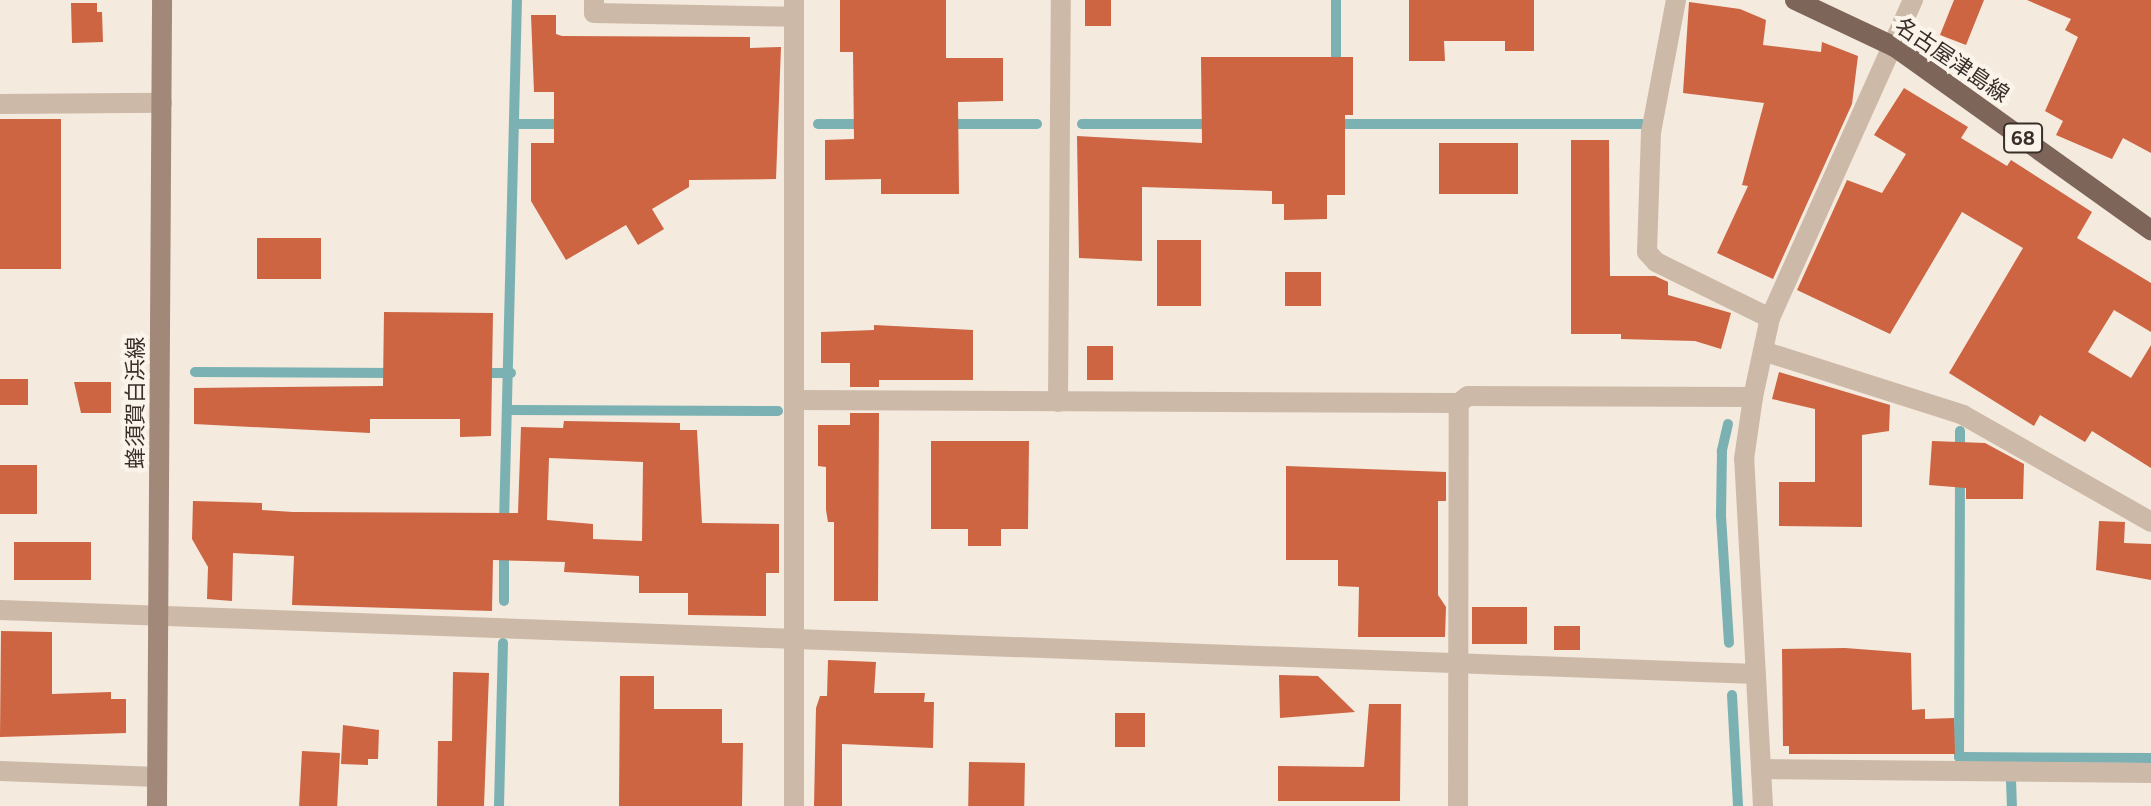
<!DOCTYPE html>
<html>
<head>
<meta charset="utf-8">
<style>
  body { margin:0 }
  #map { position:relative; width:2151px; height:806px; overflow:hidden; background:#f4eade; font-family:Figtree,"Noto Sans JP",sans-serif }
  div>[style] { position:absolute }
  .stream>* { height:10px; margin:-5px; padding:0 5px; transform-origin:5px; border-radius:5px; background:#7bb1b3 }
  .building>* { inset:0; background:#cd6442; transform-origin:0 0 }
  .minor>* { height:20px; margin:-10px; padding:0 10px; transform-origin:10px; border-radius:10px; background:#cdb9a8 }
  .secondary>* { height:20px; margin:-10px; padding:0 10px; transform-origin:10px; border-radius:10px; background:#a18879 }
  .primary>* { height:20px; margin:-10px; padding:0 10px; transform-origin:10px; border-radius:10px; background:#7d6559 }
  span { translate:-50% -50%; white-space:nowrap; text-align:center; line-height:1.15; -webkit-text-stroke:8px #fbf4eb; paint-order:stroke }
  .shield-label span { padding:2px 6px; background:#fbf4eb; border:2px solid; border-radius:6px; -webkit-text-stroke-width:0 }
  .shield-label { font-size:20px; color:#3a2e29; font-weight:700 }
  .street-label { font-size:22px; color:#3a2e29 }
</style>
</head>
<body>
<div id="map">
  <div class="stream">
    <div style="left:1336px;top:0;width:70px;rotate:90deg"></div>
    <div style="left:514px;top:124px;width:50px"></div>
    <div style="left:818px;top:124px;width:46px"></div>
    <div style="left:944px;top:124px;width:93px"></div>
    <div style="left:1082px;top:124px;width:130px"></div>
    <div style="left:1332px;top:124px;width:310px"></div>
    <div style="left:195px;top:372px;width:202px;rotate:0.3deg"></div>
    <div style="left:481px;top:373px;width:30px"></div>
    <div style="left:510px;top:410px;width:268px;rotate:0.2deg"></div>
    <div style="left:1728px;top:424px;width:28px;rotate:103deg"></div>
    <div style="left:1722px;top:451px;width:65px;rotate:90.9deg"></div>
    <div style="left:1721px;top:516px;width:127px;rotate:86.4deg"></div>
    <div style="left:1960px;top:455px;width:24px;rotate:-90deg"></div>
    <div style="left:1960px;top:475px;width:282px;rotate:90.2deg"></div>
    <div style="left:1959px;top:757px;width:192px;rotate:0.3deg"></div>
    <div style="left:504px;top:523px;width:523px;rotate:-88.58deg"></div>
    <div style="left:504px;top:601px;width:54px;rotate:-90deg"></div>
    <div style="left:1732px;top:695px;width:111px;rotate:86.9deg"></div>
    <div style="left:2011px;top:780px;width:26px;rotate:88deg"></div>
    <div style="left:499px;top:806px;width:163px;rotate:-88.6deg"></div>
  </div>
  <div class="building">
    <div style="clip-path:polygon(840px 0,946px 0,946px 58px,1003px 58px,1003px 101px,958px 102px,959px 194px,881px 194px,881px 179px,825px 180px,825px 140px,854px 139px,853px 52px,840px 52px)"></div>
    <div style="left:1085px;top:0;width:26px;height:26px"></div>
    <div style="clip-path:polygon(1409px 0,1534px 0,1534px 51px,1505px 51px,1505px 41px,1444px 41px,1445px 61px,1409px 61px)"></div>
    <div style="clip-path:polygon(1954px 0,1984px 0,1966px 45px,1940px 35px)"></div>
    <div style="clip-path:polygon(2027px 0,2151px 0,2151px 153px,2123px 138px,2112px 159px,2056px 135px,2063px 121px,2045px 111px,2078px 37px,2065px 30px,2071px 19px)"></div>
    <div style="clip-path:polygon(1689px 2px,1740px 9px,1766px 20px,1763px 45px,1821px 52px,1822px 42px,1858px 56px,1852px 104px,1773px 279px,1717px 253px,1748px 186px,1742px 185px,1764px 103px,1683px 93px)"></div>
    <div style="clip-path:polygon(71px 3px,97px 3px,97px 12px,102px 12px,103px 42px,72px 43px)"></div>
    <div style="clip-path:polygon(531px 15px,556px 15px,556px 34px,562px 36px,750px 37px,750px 48px,781px 47px,776px 179px,689px 180px,689px 187px,652px 209px,664px 229px,638px 245px,626px 225px,566px 260px,531px 201px,531px 143px,554px 143px,554px 92px,534px 92px)"></div>
    <div style="clip-path:polygon(1201px 57px,1353px 57px,1353px 115px,1345px 115px,1345px 195px,1327px 195px,1327px 219px,1284px 220px,1284px 204px,1272px 204px,1272px 191px,1142px 187px,1142px 261px,1079px 258px,1077px 136px,1202px 143px)"></div>
    <div style="clip-path:polygon(1904px 88px,1968px 127px,1961px 138px,2007px 166px,2011px 160px,2092px 212px,2077px 238px,2151px 283px,2151px 332px,2114px 310px,2088px 352px,2131px 378px,2151px 345px,2151px 468px,2092px 431px,2085px 442px,2040px 415px,2034px 426px,1949px 373px,2023px 248px,1962px 212px,1890px 334px,1797px 290px,1847px 180px,1882px 193px,1906px 154px,1874px 135px)"></div>
    <div style="left:0;top:119px;width:61px;height:150px"></div>
    <div style="clip-path:polygon(1571px 140px,1609px 140px,1610px 276px,1655px 276px,1668px 282px,1668px 295px,1731px 313px,1721px 349px,1695px 341px,1621px 339px,1621px 334px,1571px 334px)"></div>
    <div style="left:1439px;top:143px;width:79px;height:51px"></div>
    <div style="left:257px;top:238px;width:64px;height:41px"></div>
    <div style="left:1157px;top:240px;width:44px;height:66px"></div>
    <div style="left:1285px;top:272px;width:36px;height:34px"></div>
    <div style="clip-path:polygon(384px 312px,493px 313px,491px 436px,460px 437px,460px 419px,370px 419px,370px 433px,194px 424px,194px 388px,383px 386px)"></div>
    <div style="clip-path:polygon(874px 325px,973px 330px,973px 380px,879px 380px,879px 387px,850px 387px,850px 363px,821px 363px,821px 332px,874px 330px)"></div>
    <div style="left:1087px;top:346px;width:26px;height:34px"></div>
    <div style="clip-path:polygon(1779px 372px,1890px 405px,1889px 431px,1862px 435px,1862px 527px,1779px 526px,1779px 482px,1815px 482px,1815px 409px,1772px 399px)"></div>
    <div style="left:0;top:379px;width:28px;height:26px"></div>
    <div style="clip-path:polygon(74px 382px,111px 382px,111px 413px,81px 413px)"></div>
    <div style="clip-path:polygon(850px 413px,879px 413px,878px 601px,834px 601px,834px 522px,828px 522px,826px 510px,826px 467px,818px 466px,818px 425px,850px 425px)"></div>
    <div style="clip-path:polygon(evenodd,564px 421px,680px 423px,680px 430px,697px 430px,702px 523px,779px 524px,779px 573px,766px 573px,766px 616px,688px 615px,688px 593px,639px 593px,639px 576px,564px 572px,565px 562px,493px 560px,492px 611px,292px 605px,294px 556px,233px 553px,232px 601px,207px 599px,208px 567px,192px 539px,193px 501px,262px 503px,262px 510px,293px 512px,518px 513px,521px 427px,563px 428px,564px 421px,549px 458px,643px 462px,642px 541px,593px 539px,593px 524px,547px 520px,549px 458px)"></div>
    <div style="clip-path:polygon(931px 441px,1029px 441px,1028px 529px,1001px 529px,1001px 546px,968px 546px,968px 529px,931px 529px)"></div>
    <div style="clip-path:polygon(1932px 441px,1985px 443px,2024px 464px,2023px 499px,1966px 499px,1966px 488px,1929px 485px)"></div>
    <div style="left:0;top:465px;width:37px;height:49px"></div>
    <div style="clip-path:polygon(1286px 466px,1446px 472px,1446px 501px,1438px 501px,1438px 595px,1446px 607px,1445px 637px,1358px 637px,1359px 587px,1338px 586px,1338px 560px,1286px 560px)"></div>
    <div style="clip-path:polygon(2099px 521px,2125px 522px,2124px 543px,2151px 544px,2151px 580px,2096px 570px)"></div>
    <div style="left:14px;top:542px;width:77px;height:38px"></div>
    <div style="left:1472px;top:607px;width:55px;height:37px"></div>
    <div style="left:1554px;top:626px;width:26px;height:24px"></div>
    <div style="clip-path:polygon(1px 631px,52px 632px,52px 694px,111px 692px,111px 699px,126px 699px,126px 733px,0 737px)"></div>
    <div style="clip-path:polygon(1845px 648px,1911px 653px,1912px 710px,1925px 709px,1925px 719px,1954px 718px,1955px 754px,1789px 754px,1789px 746px,1783px 746px,1782px 649px)"></div>
    <div style="clip-path:polygon(828px 660px,876px 662px,874px 693px,925px 693px,924px 702px,934px 702px,933px 748px,842px 744px,842px 806px,814px 806px,816px 708px,820px 696px,827px 696px)"></div>
    <div style="clip-path:polygon(453px 672px,489px 673px,484px 806px,437px 806px,438px 741px,452px 741px)"></div>
    <div style="clip-path:polygon(1279px 675px,1318px 676px,1355px 712px,1280px 718px)"></div>
    <div style="clip-path:polygon(620px 676px,654px 676px,654px 709px,722px 709px,722px 743px,743px 743px,742px 806px,619px 806px)"></div>
    <div style="clip-path:polygon(1369px 704px,1401px 704px,1400px 801px,1278px 801px,1278px 766px,1364px 767px)"></div>
    <div style="left:1115px;top:713px;width:30px;height:34px"></div>
    <div style="clip-path:polygon(343px 725px,379px 730px,378px 759px,368px 759px,368px 765px,341px 764px)"></div>
    <div style="left:302px;top:751px;width:38px;height:55px;rotate:3deg"></div>
    <div style="left:969px;top:762px;width:56px;height:44px;rotate:1deg"></div>
  </div>
  <div class="minor">
    <div style="left:594px;top:0;width:13px;rotate:90deg"></div>
    <div style="left:594px;top:13px;width:200px;rotate:1.1deg"></div>
    <div style="left:1676px;top:0;width:134px;rotate:100.7deg"></div>
    <div style="left:1651px;top:132px;width:120px;rotate:91.9deg"></div>
    <div style="left:1647px;top:252px;width:13px;rotate:48deg"></div>
    <div style="left:1656px;top:262px;width:127px;rotate:26.2deg"></div>
    <div style="left:0;top:104px;width:162px;rotate:-0.4deg"></div>
    <div style="left:1763px;top:351px;width:210px;rotate:17.7deg"></div>
    <div style="left:1963px;top:415px;width:216px;rotate:29.6deg"></div>
    <div style="left:794px;top:400px;width:665px;rotate:0.26deg"></div>
    <div style="left:1459px;top:403px;width:11px;rotate:-38deg"></div>
    <div style="left:1468px;top:396px;width:285px;rotate:0.2deg"></div>
    <div style="left:1058px;top:402px;width:402px;rotate:-89.6deg"></div>
    <div style="left:0;top:610px;width:1757px;rotate:2.09deg"></div>
    <div style="left:1761px;top:769px;width:390px;rotate:0.6deg"></div>
    <div style="left:0;top:771px;width:157px;rotate:2.2deg"></div>
    <div style="left:794px;top:806px;width:806px;rotate:-90deg"></div>
    <div style="left:1458px;top:806px;width:403px;rotate:-89.9deg"></div>
    <div style="left:1763px;top:806px;width:348px;rotate:-93.1deg"></div>
    <div style="left:1744px;top:459px;width:63px;rotate:-81.7deg"></div>
    <div style="left:1753px;top:397px;width:81px;rotate:-77.9deg"></div>
    <div style="left:1770px;top:318px;width:349px;rotate:-65.8deg"></div>
  </div>
  <div class="secondary">
    <div style="left:157px;top:806px;width:806px;rotate:-89.64deg"></div>
  </div>
  <div class="primary">
    <div style="left:1795px;top:0;width:110px;rotate:25.2deg"></div>
    <div style="left:1895px;top:47px;width:315px;rotate:35.6deg"></div>
  </div>
  <div class="shield-label">
    <span style="left:2023px;top:138px">68</span>
  </div>
  <div class="street-label">
    <span style="left:1952px;top:60px;rotate:34deg">名古屋津島線</span>
    <span style="left:136px;top:403px;rotate:-90deg">蜂須賀白浜線</span>
  </div>
</div>
</body>
</html>
